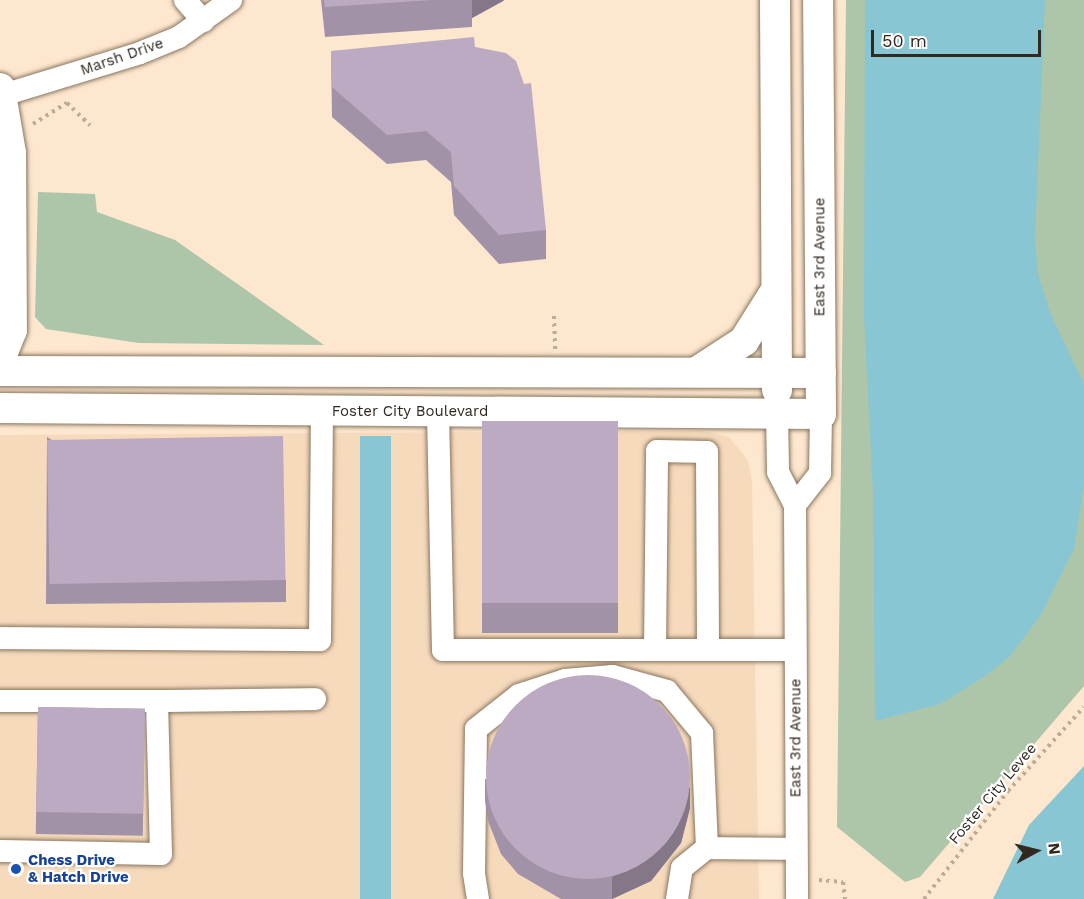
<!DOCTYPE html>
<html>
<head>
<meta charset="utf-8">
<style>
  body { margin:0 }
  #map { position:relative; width:1084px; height:899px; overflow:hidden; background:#fde7ce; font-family:"Work Sans",sans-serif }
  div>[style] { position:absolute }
  .built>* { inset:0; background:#f6dabc }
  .green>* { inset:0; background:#adc5a9 }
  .water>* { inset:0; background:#88c6d3; transform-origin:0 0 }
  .path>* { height:4px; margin-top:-2px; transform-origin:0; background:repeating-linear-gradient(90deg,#bdab97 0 3px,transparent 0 7.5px) }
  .roads { filter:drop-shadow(0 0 2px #8a7660) drop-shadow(0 0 2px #8a7660) }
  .minor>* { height:22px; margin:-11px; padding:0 11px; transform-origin:11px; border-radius:11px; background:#fff }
  .major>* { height:30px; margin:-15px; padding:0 15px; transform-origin:15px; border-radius:15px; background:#fff }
  .wall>* { inset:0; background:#a292a8; transform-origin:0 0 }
  .shaded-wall>* { inset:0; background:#847788 }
  .building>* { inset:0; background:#bcaac3; transform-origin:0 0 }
  .round { border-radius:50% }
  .dots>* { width:16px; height:16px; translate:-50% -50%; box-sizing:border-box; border:3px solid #fff; border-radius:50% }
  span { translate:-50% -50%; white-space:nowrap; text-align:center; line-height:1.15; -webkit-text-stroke:4.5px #fff; paint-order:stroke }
  .street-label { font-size:15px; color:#31281f }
  .transit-label { font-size:15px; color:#164399; font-weight:700 }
  .left { translate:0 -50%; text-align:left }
  .north { position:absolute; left:1006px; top:821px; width:60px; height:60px; -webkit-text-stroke:4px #fff; paint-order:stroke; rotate:83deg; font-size:16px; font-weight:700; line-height:24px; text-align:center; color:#31281f }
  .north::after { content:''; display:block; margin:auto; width:21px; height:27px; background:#31281f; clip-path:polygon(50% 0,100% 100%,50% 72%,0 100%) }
  .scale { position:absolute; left:871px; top:30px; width:170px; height:27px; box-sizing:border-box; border:3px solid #31281f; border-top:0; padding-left:8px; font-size:18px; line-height:21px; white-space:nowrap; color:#31281f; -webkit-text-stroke:4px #fff; paint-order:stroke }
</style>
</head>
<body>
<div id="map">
  <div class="built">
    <div style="clip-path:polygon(705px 431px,729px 437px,748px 460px,752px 482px,759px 899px,0 899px,0 435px)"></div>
  </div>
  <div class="green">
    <div style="clip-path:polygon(846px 0,1084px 0,1084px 686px,920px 877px,905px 882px,837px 827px)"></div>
    <div style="clip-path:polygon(38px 192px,95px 194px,97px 212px,175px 240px,324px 345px,139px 343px,46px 329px,35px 317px)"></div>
  </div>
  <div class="water">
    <div style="clip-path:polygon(865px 0,1045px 0,1035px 238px,1038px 274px,1051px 315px,1084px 384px,1084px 485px,1074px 549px,1042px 613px,1009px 657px,985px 676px,940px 704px,875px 721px,873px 494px,864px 316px)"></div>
    <div style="left:360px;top:436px;width:31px;height:463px"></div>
    <div style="clip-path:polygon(1084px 766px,1084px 899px,993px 899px,1029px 825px)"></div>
  </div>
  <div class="path">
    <div style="left:33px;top:124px;width:40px;rotate:-32deg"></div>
    <div style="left:67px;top:103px;width:32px;rotate:44deg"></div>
    <div style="left:554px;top:316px;width:33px;rotate:88deg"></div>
    <div style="left:819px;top:880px;width:24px;rotate:5deg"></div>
    <div style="left:843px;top:882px;width:17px;rotate:83deg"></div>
    <div style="left:924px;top:899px;width:137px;rotate:-52.1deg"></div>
    <div style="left:1008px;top:791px;width:113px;rotate:-47.9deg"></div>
  </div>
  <div class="roads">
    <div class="minor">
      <div style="left:185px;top:0;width:28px;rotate:49deg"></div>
      <div style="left:3px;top:95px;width:143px;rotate:-17deg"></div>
      <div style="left:140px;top:53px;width:42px;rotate:-22.3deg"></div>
      <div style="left:179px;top:37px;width:64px;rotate:-35.4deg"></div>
      <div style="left:438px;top:412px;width:238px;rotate:88.8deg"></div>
      <div style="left:443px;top:650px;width:352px"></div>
      <div style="left:777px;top:412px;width:60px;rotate:89deg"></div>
      <div style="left:778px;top:472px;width:37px;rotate:63deg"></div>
      <div style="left:795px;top:505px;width:394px;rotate:89.7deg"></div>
      <div style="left:795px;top:505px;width:41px;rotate:-52deg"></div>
      <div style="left:820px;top:473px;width:59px;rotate:-89deg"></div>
      <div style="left:0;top:638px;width:320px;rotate:0.4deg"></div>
      <div style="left:320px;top:640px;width:229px;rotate:-89.5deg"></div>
      <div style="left:655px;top:650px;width:199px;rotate:-89.4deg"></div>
      <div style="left:657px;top:451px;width:50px;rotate:1.1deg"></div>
      <div style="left:707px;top:452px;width:198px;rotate:89.7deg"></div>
      <div style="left:0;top:701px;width:157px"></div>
      <div style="left:157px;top:701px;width:153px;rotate:88.5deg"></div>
      <div style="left:161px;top:854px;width:161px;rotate:-178.9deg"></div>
      <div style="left:157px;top:701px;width:158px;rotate:-0.7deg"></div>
      <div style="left:478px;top:899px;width:26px;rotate:-99deg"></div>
      <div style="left:474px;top:873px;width:144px;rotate:-89.2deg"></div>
      <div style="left:476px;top:729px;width:55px;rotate:-38.3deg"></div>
      <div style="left:519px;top:695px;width:48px;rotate:-18.1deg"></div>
      <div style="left:565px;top:680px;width:48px;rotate:-4.8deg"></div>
      <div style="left:613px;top:676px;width:56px;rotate:15.5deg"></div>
      <div style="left:667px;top:691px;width:55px;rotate:50.2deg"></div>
      <div style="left:702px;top:733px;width:115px;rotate:87.5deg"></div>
      <div style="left:677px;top:899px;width:31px;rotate:-81deg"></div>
      <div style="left:682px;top:868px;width:32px;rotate:-39deg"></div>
      <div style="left:707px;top:848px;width:89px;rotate:0.6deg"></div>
    </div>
    <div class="major">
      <div style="left:775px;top:0;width:390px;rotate:89.7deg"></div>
      <div style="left:0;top:88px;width:66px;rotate:80.4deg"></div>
      <div style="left:11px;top:153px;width:177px;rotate:89.7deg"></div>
      <div style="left:12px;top:330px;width:31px;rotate:112deg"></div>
      <div style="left:0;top:371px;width:821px;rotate:0.14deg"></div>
      <div style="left:698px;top:371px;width:55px;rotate:-33.1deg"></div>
      <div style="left:744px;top:341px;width:60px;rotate:-57.9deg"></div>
      <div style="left:0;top:408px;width:821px;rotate:0.42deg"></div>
      <div style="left:821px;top:414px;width:414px;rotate:-90.4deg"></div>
    </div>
  </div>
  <div class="wall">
    <div style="clip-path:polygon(321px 0,504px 0,503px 1px,472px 18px,472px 27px,325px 37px)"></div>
    <div style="clip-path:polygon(475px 47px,546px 230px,546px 259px,499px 264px,454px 215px,451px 182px,426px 160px,387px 164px,332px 117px,331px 51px)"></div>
    <div style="left:482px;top:421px;width:136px;height:212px"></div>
    <div style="clip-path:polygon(47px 437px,286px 580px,286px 602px,46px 604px)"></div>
    <div style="left:38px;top:707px;width:107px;height:127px;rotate:1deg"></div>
    <div style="clip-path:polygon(485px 779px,690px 808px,681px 843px,651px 881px,612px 899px,561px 899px,518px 874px,501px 854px,488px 821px,485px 801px)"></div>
  </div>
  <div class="shaded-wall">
    <div style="clip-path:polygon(472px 0,504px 0,503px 1px,472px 18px)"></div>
    <div style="clip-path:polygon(690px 787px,690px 808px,681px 843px,651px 881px,612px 899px,612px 878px)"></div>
  </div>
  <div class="building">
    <div style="clip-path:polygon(324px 0,432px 0,325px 7px)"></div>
    <div style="clip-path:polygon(474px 37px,475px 47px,506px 53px,516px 61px,524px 84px,531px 83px,546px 230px,499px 235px,454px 186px,451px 152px,426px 131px,387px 135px,332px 87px,331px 51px)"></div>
    <div style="left:482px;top:421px;width:136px;height:182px"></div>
    <div style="left:283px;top:436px;width:144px;height:236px;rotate:89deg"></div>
    <div class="round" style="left:486px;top:675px;width:204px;height:204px"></div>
    <div style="left:38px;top:707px;width:107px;height:105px;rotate:1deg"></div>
  </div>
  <div class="dots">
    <div style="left:16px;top:869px;background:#1a4fb4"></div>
  </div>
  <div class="street-label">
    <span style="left:122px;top:57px;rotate:-19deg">Marsh Drive</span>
    <span style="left:820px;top:257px;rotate:-90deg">East 3rd Avenue</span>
    <span style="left:410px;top:412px">Foster City Boulevard</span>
    <span style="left:796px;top:738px;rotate:-90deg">East 3rd Avenue</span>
    <span style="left:993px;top:794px;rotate:-50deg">Foster City Levee</span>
  </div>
  <div class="transit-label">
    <span class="left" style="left:28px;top:869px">Chess Drive<br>&amp; Hatch Drive</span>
  </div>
  <div class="north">N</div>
  <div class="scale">50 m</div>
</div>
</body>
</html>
